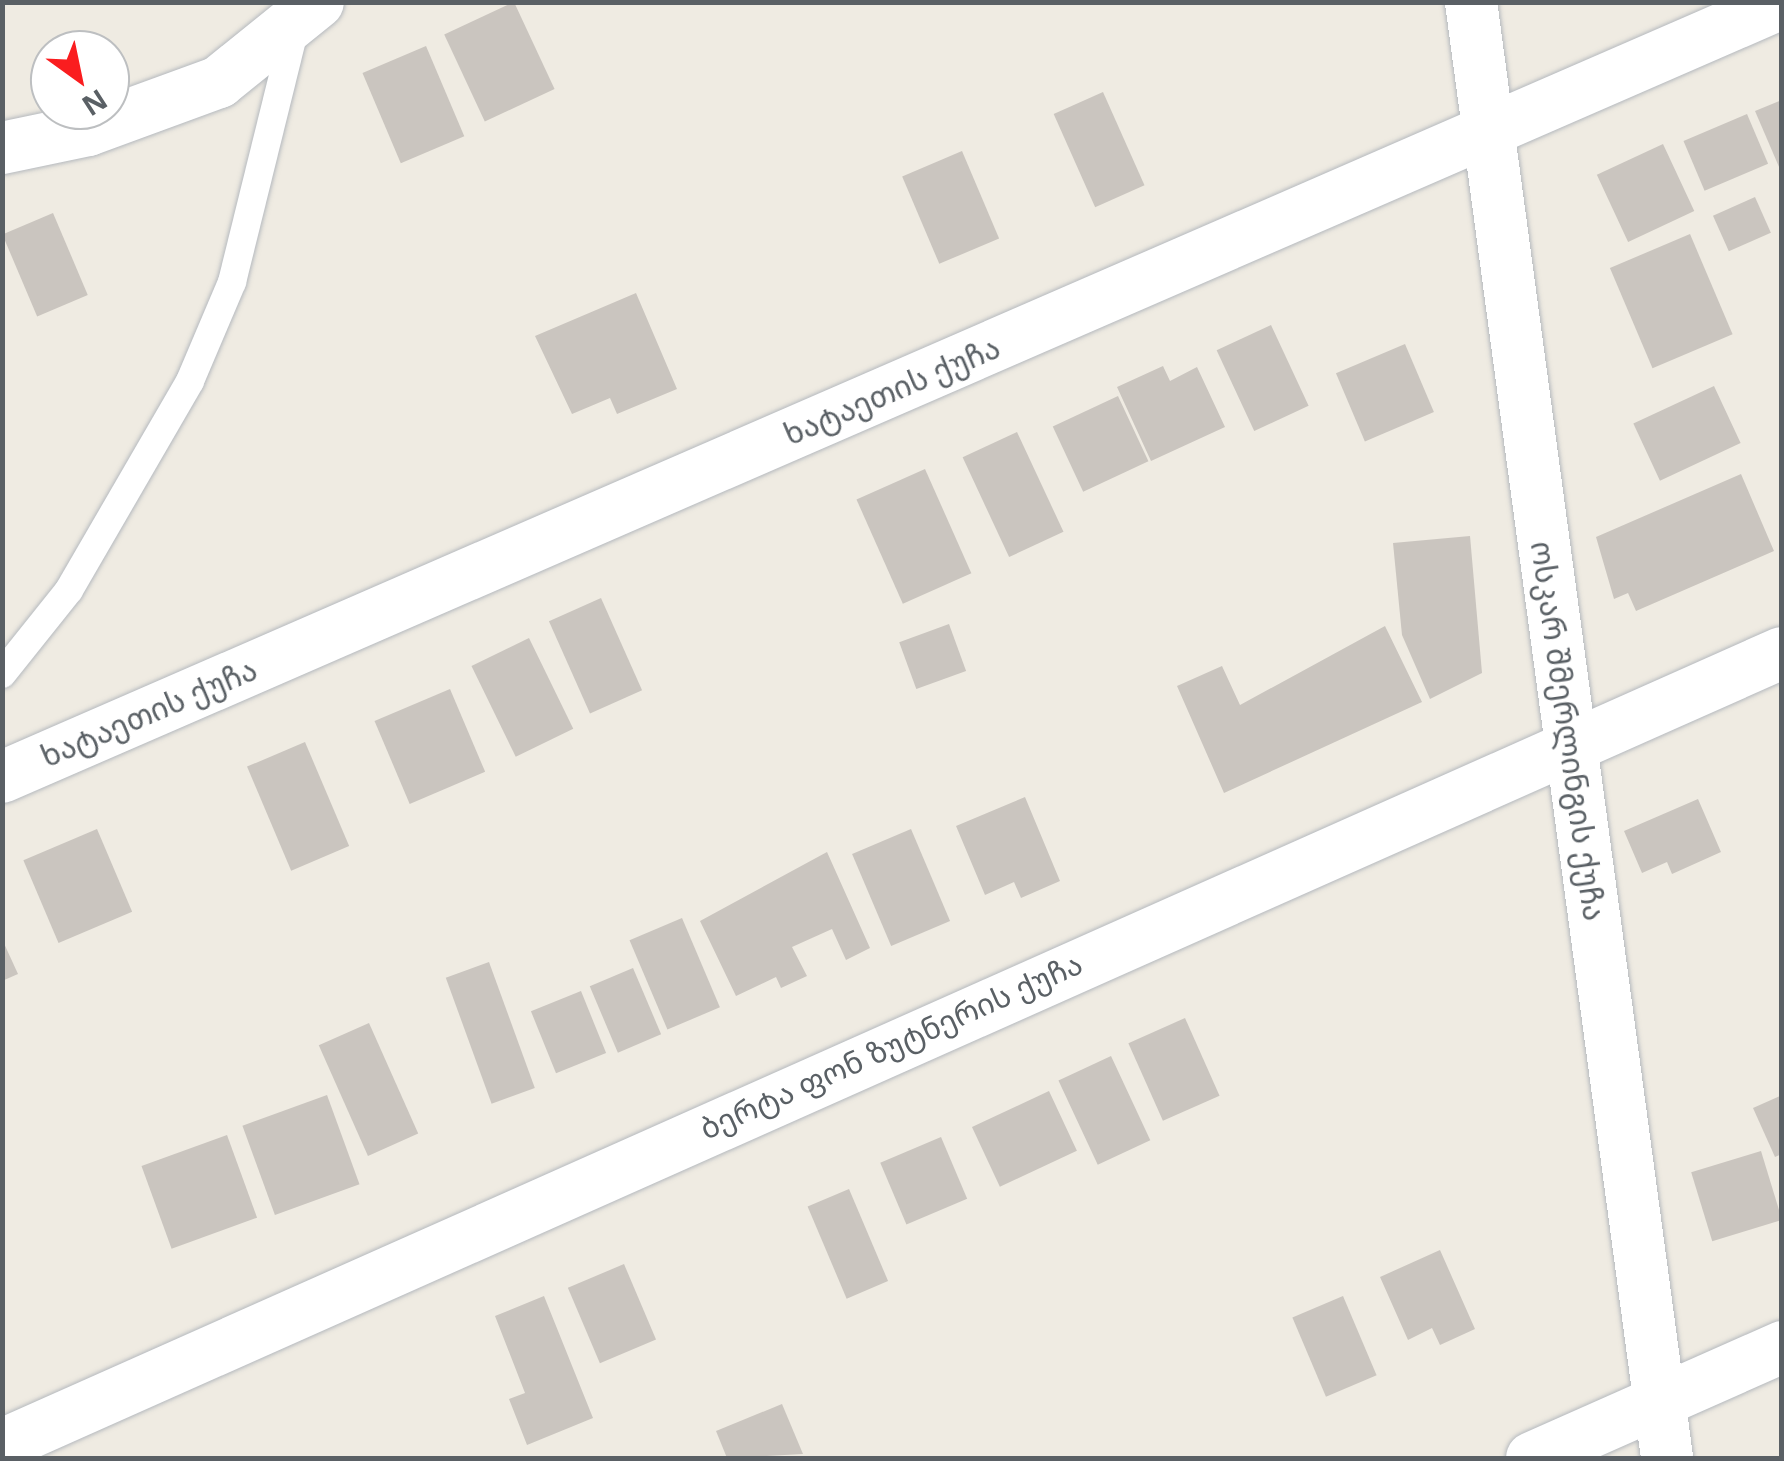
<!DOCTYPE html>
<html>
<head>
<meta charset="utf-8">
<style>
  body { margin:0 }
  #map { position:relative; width:1784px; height:1461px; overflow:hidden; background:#efebe2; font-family:"Noto Sans","Noto Sans Georgian",sans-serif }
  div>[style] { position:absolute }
  .building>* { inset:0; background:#cac5bf; transform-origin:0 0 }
  .roads { filter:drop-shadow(0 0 2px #b5b9be) drop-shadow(0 0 2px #b5b9be) }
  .service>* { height:28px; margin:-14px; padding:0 14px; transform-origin:14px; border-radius:14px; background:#fff }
  .minor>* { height:52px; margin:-26px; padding:0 26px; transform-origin:26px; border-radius:26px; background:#fff }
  span { translate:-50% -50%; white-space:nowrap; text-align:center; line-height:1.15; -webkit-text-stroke:9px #fff; paint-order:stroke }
  .street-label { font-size:30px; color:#5a6065 }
  .frame { position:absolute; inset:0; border:5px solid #5a6065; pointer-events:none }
  .north { position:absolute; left:30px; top:30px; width:100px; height:100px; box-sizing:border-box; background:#fff; border:2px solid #bdbfc1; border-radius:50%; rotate:147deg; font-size:28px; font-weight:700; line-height:40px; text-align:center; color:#5a6065 }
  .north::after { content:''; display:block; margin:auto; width:35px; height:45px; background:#fa1d1f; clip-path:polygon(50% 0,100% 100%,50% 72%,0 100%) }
</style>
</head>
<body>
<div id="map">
  <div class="building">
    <div style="left:514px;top:2px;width:96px;height:77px;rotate:65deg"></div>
    <div style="left:426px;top:46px;width:98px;height:69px;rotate:67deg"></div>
    <div style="left:1103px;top:92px;width:102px;height:54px;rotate:66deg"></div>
    <div style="clip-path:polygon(1782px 100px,1782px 174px,1755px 111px)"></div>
    <div style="left:1747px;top:114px;width:54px;height:69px;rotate:67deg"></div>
    <div style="left:1663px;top:144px;width:74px;height:73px;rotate:65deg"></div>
    <div style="left:962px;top:151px;width:95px;height:65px;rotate:67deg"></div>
    <div style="left:1755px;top:197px;width:39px;height:46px;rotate:66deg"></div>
    <div style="left:53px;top:213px;width:89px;height:55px;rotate:67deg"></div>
    <div style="left:1690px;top:234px;width:109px;height:87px;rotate:67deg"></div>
    <div style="clip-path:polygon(636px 293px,677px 389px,617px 414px,610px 398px,572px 414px,535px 336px)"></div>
    <div style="left:1271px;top:325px;width:89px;height:60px;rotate:65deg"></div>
    <div style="left:1405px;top:344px;width:74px;height:75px;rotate:67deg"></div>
    <div style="clip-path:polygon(1163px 366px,1170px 381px,1197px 367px,1225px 427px,1151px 461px,1117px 387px)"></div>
    <div style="left:1714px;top:386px;width:63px;height:89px;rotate:65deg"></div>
    <div style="left:1118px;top:396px;width:72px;height:72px;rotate:65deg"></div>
    <div style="left:1017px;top:432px;width:110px;height:60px;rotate:65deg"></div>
    <div style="left:925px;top:469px;width:114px;height:75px;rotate:66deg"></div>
    <div style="clip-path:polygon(1741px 474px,1774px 551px,1636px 611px,1628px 593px,1614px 599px,1596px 537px)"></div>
    <div style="clip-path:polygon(1470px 536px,1482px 673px,1430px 699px,1402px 635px,1393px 543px)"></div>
    <div style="left:601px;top:598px;width:101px;height:57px;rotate:66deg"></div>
    <div style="left:949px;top:624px;width:50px;height:53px;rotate:70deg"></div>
    <div style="clip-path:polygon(1385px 626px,1422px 702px,1224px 793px,1177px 686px,1222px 666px,1240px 705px)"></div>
    <div style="left:529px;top:638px;width:101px;height:64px;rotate:64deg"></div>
    <div style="left:450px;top:689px;width:90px;height:82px;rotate:67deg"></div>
    <div style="left:305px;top:742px;width:113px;height:63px;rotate:67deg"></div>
    <div style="clip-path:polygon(1025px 797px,1060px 881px,1021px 898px,1014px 882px,985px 895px,956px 826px)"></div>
    <div style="clip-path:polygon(1698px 799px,1721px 852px,1672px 874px,1667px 862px,1642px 873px,1624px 831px)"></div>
    <div style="left:97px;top:829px;width:90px;height:80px;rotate:67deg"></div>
    <div style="left:911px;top:829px;width:100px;height:64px;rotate:67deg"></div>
    <div style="clip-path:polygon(827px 852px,870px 948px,846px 960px,832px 929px,792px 947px,807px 976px,781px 988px,776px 977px,736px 996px,700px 921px)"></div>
    <div style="left:682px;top:918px;width:97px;height:57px;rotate:67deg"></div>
    <div style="clip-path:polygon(2px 939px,18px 974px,2px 981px)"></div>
    <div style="left:489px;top:962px;width:134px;height:46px;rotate:70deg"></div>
    <div style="left:633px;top:968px;width:72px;height:47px;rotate:67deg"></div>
    <div style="left:581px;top:991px;width:67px;height:54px;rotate:68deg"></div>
    <div style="left:1185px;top:1018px;width:85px;height:62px;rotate:66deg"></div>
    <div style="left:369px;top:1023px;width:121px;height:55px;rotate:66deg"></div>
    <div style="left:1111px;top:1056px;width:93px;height:58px;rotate:65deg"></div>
    <div style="left:1049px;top:1091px;width:66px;height:85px;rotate:65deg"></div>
    <div style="left:327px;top:1095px;width:95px;height:90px;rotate:70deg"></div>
    <div style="clip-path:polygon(1782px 1095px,1782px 1154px,1775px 1157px,1753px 1108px)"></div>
    <div style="left:227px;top:1135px;width:88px;height:91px;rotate:70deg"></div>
    <div style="left:941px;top:1137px;width:67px;height:66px;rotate:67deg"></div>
    <div style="left:1761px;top:1151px;width:72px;height:73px;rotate:73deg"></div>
    <div style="left:849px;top:1189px;width:100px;height:45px;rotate:67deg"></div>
    <div style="clip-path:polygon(1440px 1250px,1475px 1329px,1440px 1345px,1432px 1328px,1408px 1340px,1380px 1277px)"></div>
    <div style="left:624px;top:1264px;width:82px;height:61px;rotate:67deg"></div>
    <div style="clip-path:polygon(544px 1296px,593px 1418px,527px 1445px,509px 1399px,525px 1393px,495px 1316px)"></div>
    <div style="left:1343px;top:1296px;width:86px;height:55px;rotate:67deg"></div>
    <div style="clip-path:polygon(782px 1404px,803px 1454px,727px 1458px,716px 1431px)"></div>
  </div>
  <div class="roads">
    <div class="service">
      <div style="left:2px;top:674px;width:107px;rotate:-51.4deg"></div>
      <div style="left:69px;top:590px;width:241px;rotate:-59.9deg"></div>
      <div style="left:190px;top:381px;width:108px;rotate:-67deg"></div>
      <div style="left:232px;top:282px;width:267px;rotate:-76.1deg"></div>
    </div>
    <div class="minor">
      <div style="left:1471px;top:2px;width:1469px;rotate:82.33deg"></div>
      <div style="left:2px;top:148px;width:88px;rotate:-11.8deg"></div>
      <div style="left:88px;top:130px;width:140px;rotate:-20.1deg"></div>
      <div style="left:219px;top:82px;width:127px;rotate:-38.9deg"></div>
      <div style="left:2px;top:777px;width:1941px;rotate:-23.5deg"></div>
      <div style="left:2px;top:1445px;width:1948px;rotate:-23.99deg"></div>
      <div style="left:1532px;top:1458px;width:274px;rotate:-23.9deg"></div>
    </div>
  </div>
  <div class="street-label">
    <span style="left:892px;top:391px;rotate:-23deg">ხატაეთის ქუჩა</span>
    <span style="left:149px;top:713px;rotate:-23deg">ხატაეთის ქუჩა</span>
    <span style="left:1568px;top:731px;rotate:82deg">ოსკარ შმერლინგის ქუჩა</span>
    <span style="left:891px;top:1046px;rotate:-24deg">ბერტა ფონ ზუტნერის ქუჩა</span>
  </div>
  <div class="frame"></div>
  <div class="north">N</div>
</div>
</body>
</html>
